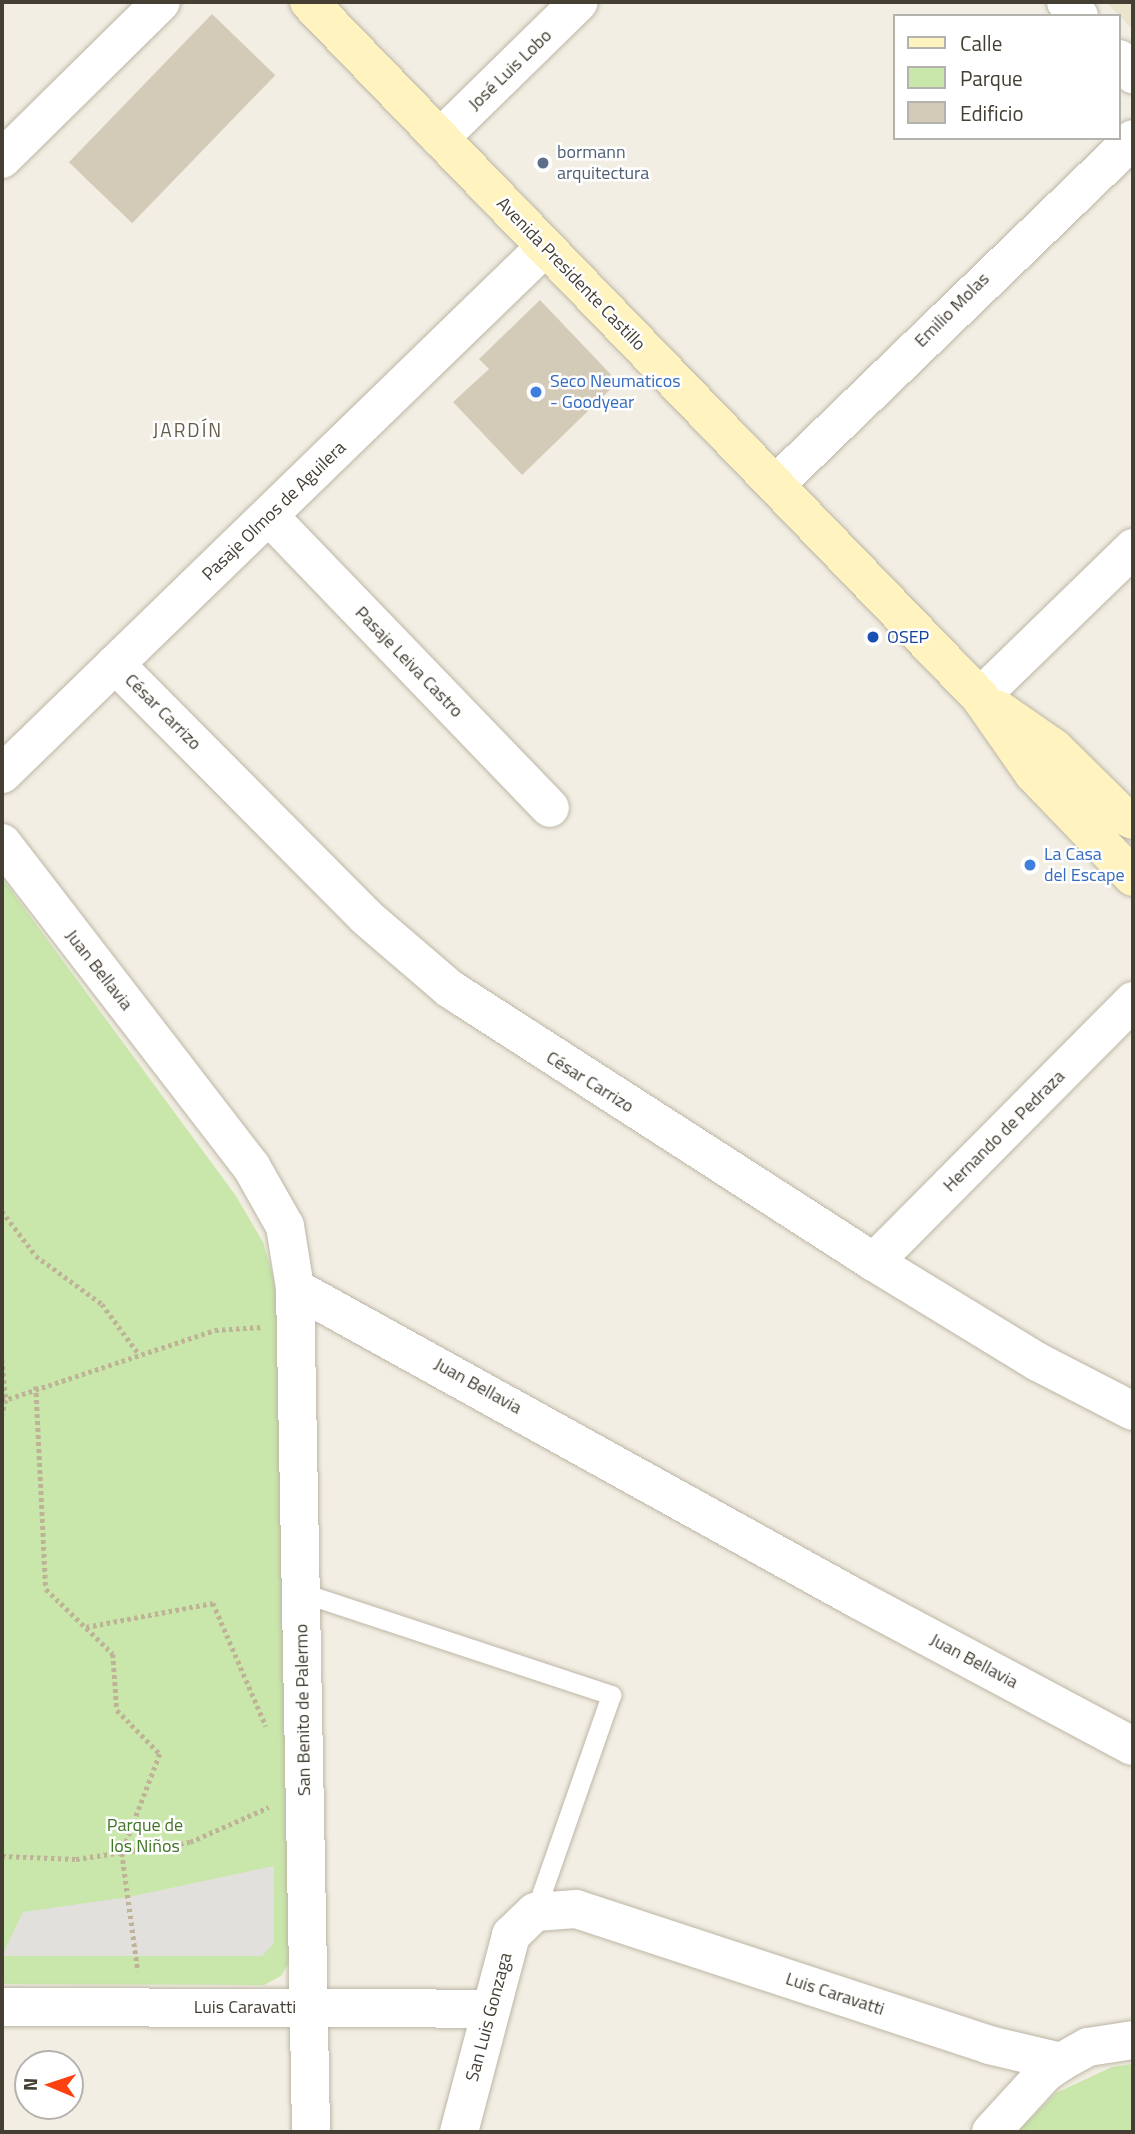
<!DOCTYPE html>
<html>
<head>
<meta charset="utf-8">
<style>
  body { margin:0 }
  #map { position:relative; width:1135px; height:2134px; overflow:hidden; background:#f2eee3; font-family:"Titillium Web",sans-serif }
  div>[style] { position:absolute }
  .education>* { inset:0; background:#ebe4cd }
  .green>* { inset:0; background:#c9e7ab }
  .parking>* { inset:0; background:#e2e0dc }
  .building>* { inset:0; background:#d4cab8; transform-origin:0 0 }
  .path>* { height:4.5px; margin-top:-2.25px; transform-origin:0; background:repeating-linear-gradient(90deg,#bfb397 0 3.5px,transparent 0 7px) }
  .roads { filter:drop-shadow(0 0 2px #bdb6a6) drop-shadow(0 0 2px #bdb6a6) }
  .lane>* { height:19px; margin:-9.5px; padding:0 9.5px; transform-origin:9.5px; border-radius:9.5px; background:#fff }
  .street>* { height:38px; margin:-19px; padding:0 19px; transform-origin:19px; border-radius:19px; background:#fff }
  .secondary>* { height:38px; margin:-19px; padding:0 19px; transform-origin:19px; border-radius:19px; background:#fff3c0 }
  .dots>* { width:19px; height:19px; translate:-50% -50%; box-sizing:border-box; border:4px solid #fff; border-radius:50% }
  span { translate:-50% -50%; white-space:nowrap; text-align:center; line-height:1.15; -webkit-text-stroke:5px #fff; paint-order:stroke }
  .street-label { font-size:18px; color:#443e33 }
  .service-label { font-size:18px; color:#4e5e75 }
  .left { translate:0 -50%; text-align:left }
  .shop-label { font-size:18px; color:#366cbe }
  .transit-label { font-size:18px; color:#164399 }
  .park-label { font-size:18px; color:#407527 }
  .neighbourhood-label { font-size:19px; color:#675d4a; letter-spacing:2px }
  .frame { position:absolute; inset:0; border:4px solid #443e33; pointer-events:none }
  .legend { position:absolute; left:893px; top:14px; width:228px; height:126px; box-sizing:border-box; background:#fff; border:2px solid #b4b2ad; margin:0; padding:9px 12px; list-style:none; font-size:21px; color:#443e33 }
  .legend li { display:flex; align-items:center; gap:14px; height:35px }
  .legend b { width:35px; border:2px solid #b4b2ad }
  .north { position:absolute; left:14px; top:2050px; width:70px; height:70px; box-sizing:border-box; background:#fff; border:2px solid #b4b2ad; border-radius:50%; rotate:272deg; font-size:19px; font-weight:700; line-height:28px; text-align:center; color:#443e33 }
  .north::after { content:''; display:block; margin:auto; width:24px; height:32px; background:#fc4010; clip-path:polygon(50% 0,100% 100%,50% 72%,0 100%) }
</style>
</head>
<body>
<div id="map">
  <div class="education">
    <div style="clip-path:polygon(1106px 2px,1133px 2px,1133px 30px)"></div>
  </div>
  <div class="green">
    <div style="clip-path:polygon(2px 878px,236px 1196px,263px 1242px,278px 1292px,291px 1959px,281px 1976px,264px 1985px,2px 1984px)"></div>
    <div style="clip-path:polygon(1133px 2064px,1133px 2132px,1017px 2132px,1056px 2093px,1112px 2067px)"></div>
  </div>
  <div class="parking">
    <div style="clip-path:polygon(274px 1866px,274px 1943px,262px 1956px,2px 1956px,23px 1912px,129px 1897px)"></div>
  </div>
  <div class="building">
    <div style="left:212px;top:14px;width:88px;height:206px;rotate:44deg"></div>
    <div style="clip-path:polygon(540px 300px,618px 382px,522px 475px,453px 402px,489px 369px,479px 359px)"></div>
  </div>
  <div class="path">
    <div style="left:2px;top:1211px;width:56px;rotate:52.9deg"></div>
    <div style="left:36px;top:1256px;width:82px;rotate:36deg"></div>
    <div style="left:102px;top:1304px;width:61px;rotate:53.7deg"></div>
    <div style="left:2px;top:1359px;width:41px;rotate:84.4deg"></div>
    <div style="left:6px;top:1400px;width:16px;rotate:105deg"></div>
    <div style="left:36px;top:1386px;width:203px;rotate:87.2deg"></div>
    <div style="left:46px;top:1589px;width:93px;rotate:44.1deg"></div>
    <div style="left:113px;top:1654px;width:56px;rotate:85.9deg"></div>
    <div style="left:117px;top:1710px;width:62px;rotate:45.7deg"></div>
    <div style="left:160px;top:1754px;width:106px;rotate:111deg"></div>
    <div style="left:122px;top:1853px;width:119px;rotate:82.3deg"></div>
    <div style="left:2px;top:1401px;width:225px;rotate:-18.4deg"></div>
    <div style="left:215px;top:1330px;width:47px;rotate:-3.7deg"></div>
    <div style="left:86px;top:1627px;width:129px;rotate:-10.7deg"></div>
    <div style="left:213px;top:1603px;width:134px;rotate:66.7deg"></div>
    <div style="left:2px;top:1856px;width:74px;rotate:2.3deg"></div>
    <div style="left:76px;top:1859px;width:115px;rotate:-8.5deg"></div>
    <div style="left:190px;top:1842px;width:86px;rotate:-23.9deg"></div>
  </div>
  <div class="roads">
    <div class="lane">
      <div style="left:300px;top:1592px;width:328px;rotate:18.3deg"></div>
      <div style="left:611px;top:1695px;width:230px;rotate:109.3deg"></div>
    </div>
    <div class="street">
      <div style="left:1066px;top:2px;width:19px;rotate:47deg"></div>
      <div style="left:1119px;top:59px;width:21px;rotate:47deg"></div>
      <div style="left:440px;top:138px;width:194px;rotate:-44.4deg"></div>
      <div style="left:2px;top:159px;width:223px;rotate:-44.6deg"></div>
      <div style="left:775px;top:485px;width:498px;rotate:-44deg"></div>
      <div style="left:269px;top:516px;width:405px;rotate:46.1deg"></div>
      <div style="left:115px;top:664px;width:356px;rotate:45.2deg"></div>
      <div style="left:366px;top:917px;width:111px;rotate:40.6deg"></div>
      <div style="left:450px;top:989px;width:504px;rotate:32.78deg"></div>
      <div style="left:874px;top:1262px;width:192px;rotate:31.4deg"></div>
      <div style="left:1038px;top:1362px;width:107px;rotate:27.3deg"></div>
      <div style="left:980px;top:697px;width:214px;rotate:-44.2deg"></div>
      <div style="left:2px;top:774px;width:757px;rotate:-44.14deg"></div>
      <div style="left:2px;top:843px;width:408px;rotate:52.4deg"></div>
      <div style="left:251px;top:1166px;width:69px;rotate:60.5deg"></div>
      <div style="left:285px;top:1226px;width:63px;rotate:80.8deg"></div>
      <div style="left:295px;top:1288px;width:645px;rotate:28.95deg"></div>
      <div style="left:859px;top:1600px;width:310px;rotate:28.1deg"></div>
      <div style="left:874px;top:1262px;width:368px;rotate:-45.2deg"></div>
      <div style="left:295px;top:1288px;width:844px;rotate:88.91deg"></div>
      <div style="left:2px;top:2007px;width:487px;rotate:0.2deg"></div>
      <div style="left:459px;top:2132px;width:204px;rotate:-75.2deg"></div>
      <div style="left:511px;top:1935px;width:33px;rotate:-44deg"></div>
      <div style="left:535px;top:1912px;width:41px;rotate:-4.2deg"></div>
      <div style="left:576px;top:1909px;width:435px;rotate:18.2deg"></div>
      <div style="left:989px;top:2045px;width:74px;rotate:13.3deg"></div>
      <div style="left:1061px;top:2062px;width:31px;rotate:-29deg"></div>
      <div style="left:1088px;top:2047px;width:46px;rotate:-8.8deg"></div>
      <div style="left:991px;top:2132px;width:80px;rotate:-47.5deg"></div>
      <div style="left:1045px;top:2073px;width:19px;rotate:-35deg"></div>
    </div>
    <div class="secondary">
      <div style="left:309px;top:2px;width:966px;rotate:46.01deg"></div>
      <div style="left:980px;top:697px;width:93px;rotate:55.1deg"></div>
      <div style="left:1033px;top:773px;width:144px;rotate:46.1deg"></div>
      <div style="left:999px;top:710px;width:67px;rotate:34.6deg"></div>
      <div style="left:1054px;top:748px;width:94px;rotate:44.6deg"></div>
      <div style="left:1121px;top:814px;width:13px;rotate:27deg"></div>
    </div>
  </div>
  <div class="dots">
    <div style="left:543px;top:163px;background:#5c6f8a"></div>
    <div style="left:536px;top:392px;background:#3f7fe0"></div>
    <div style="left:873px;top:637px;background:#1a4fb4"></div>
    <div style="left:1030px;top:865px;background:#3f7fe0"></div>
  </div>
  <div class="street-label">
    <span style="left:510px;top:70px;rotate:-44deg">José Luis Lobo</span>
    <span style="left:571px;top:274px;rotate:46deg">Avenida Presidente Castillo</span>
    <span style="left:952px;top:310px;rotate:-45deg">Emilio Molas</span>
    <span style="left:274px;top:511px;rotate:-44deg">Pasaje Olmos de Aguilera</span>
    <span style="left:409px;top:662px;rotate:46deg">Pasaje Leiva Castro</span>
    <span style="left:163px;top:712px;rotate:45deg">César Carrizo</span>
    <span style="left:99px;top:970px;rotate:52deg">Juan Bellavia</span>
    <span style="left:590px;top:1082px;rotate:32deg">César Carrizo</span>
    <span style="left:1004px;top:1131px;rotate:-45deg">Hernando de Pedraza</span>
    <span style="left:478px;top:1386px;rotate:29deg">Juan Bellavia</span>
    <span style="left:974px;top:1661px;rotate:28deg">Juan Bellavia</span>
    <span style="left:303px;top:1710px;rotate:-91deg">San Benito de Palermo</span>
    <span style="left:835px;top:1994px;rotate:18deg">Luis Caravatti</span>
    <span style="left:245px;top:2007px">Luis Caravatti</span>
    <span style="left:489px;top:2017px;rotate:-75deg">San Luis Gonzaga</span>
  </div>
  <div class="service-label">
    <span class="left" style="left:557px;top:163px">bormann<br>arquitectura</span>
  </div>
  <div class="shop-label">
    <span class="left" style="left:550px;top:392px">Seco Neumaticos<br>- Goodyear</span>
    <span class="left" style="left:1044px;top:865px">La Casa<br>del Escape</span>
  </div>
  <div class="transit-label">
    <span class="left" style="left:887px;top:637px">OSEP</span>
  </div>
  <div class="park-label">
    <span style="left:145px;top:1836px">Parque de<br>los Niños</span>
  </div>
  <div class="neighbourhood-label">
    <span style="left:188px;top:430px">JARDÍN</span>
  </div>
  <div class="frame"></div>
  <ul class="legend">
  <li><b style="height:9px;background:#fff3c0"></b>Calle</li>
  <li><b style="height:19px;background:#c9e7ab"></b>Parque</li>
  <li><b style="height:19px;background:#d4cab8"></b>Edificio</li>
  </ul>
  <div class="north">N</div>
</div>
</body>
</html>
